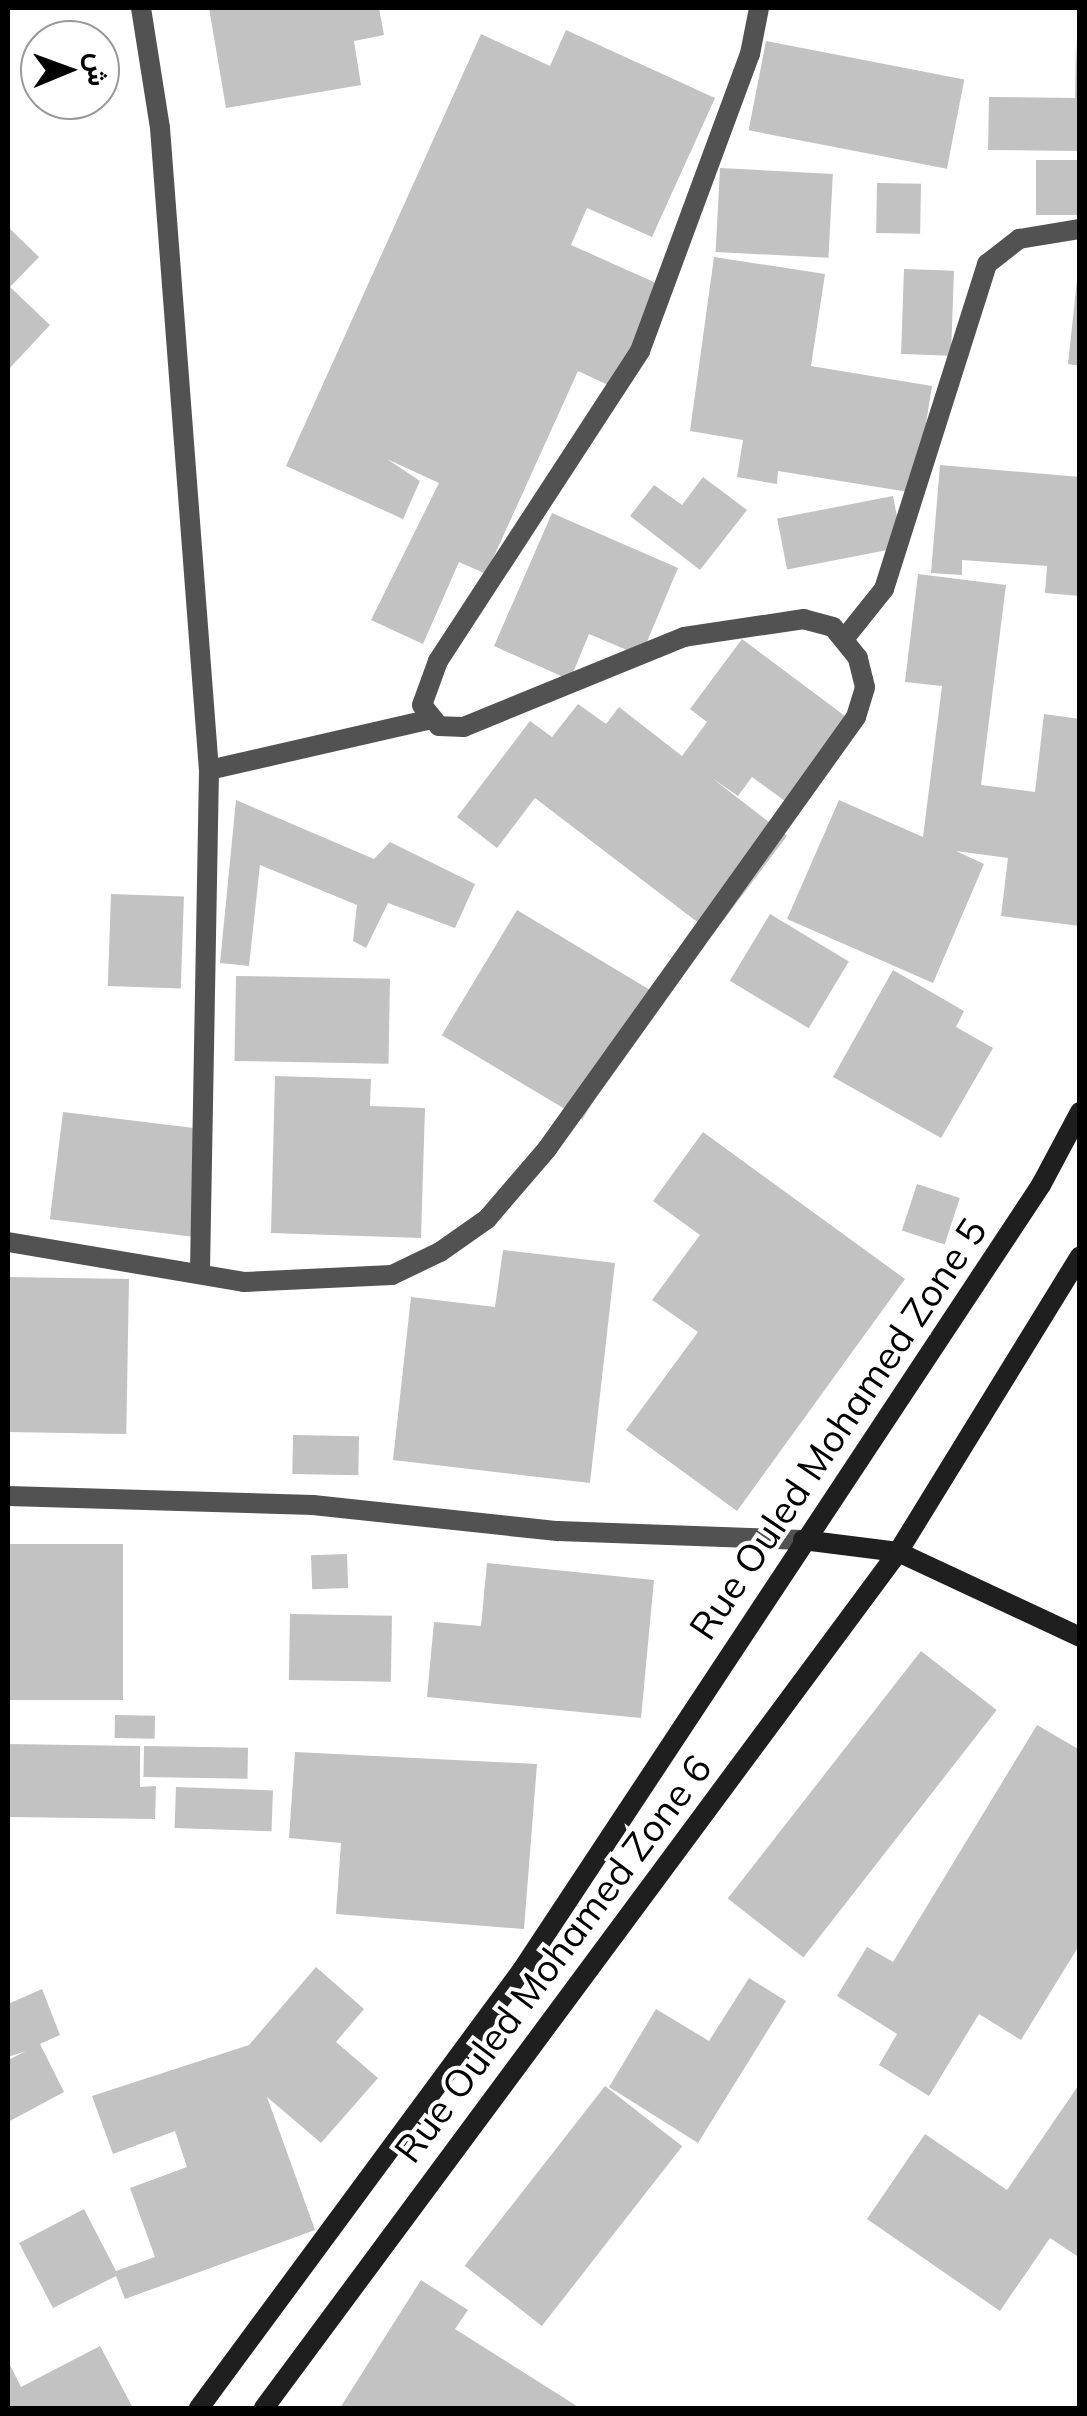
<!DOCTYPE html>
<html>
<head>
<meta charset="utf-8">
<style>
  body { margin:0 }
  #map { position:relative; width:1087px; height:2416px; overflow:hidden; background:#fff; font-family:Mulish,Vazirmatn,sans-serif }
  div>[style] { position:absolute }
  .building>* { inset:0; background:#c2c2c2; transform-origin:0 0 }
  .street>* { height:20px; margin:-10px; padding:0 10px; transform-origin:10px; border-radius:10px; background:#525252 }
  .secondary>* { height:20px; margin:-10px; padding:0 10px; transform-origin:10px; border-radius:10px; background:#1f1f1f }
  span { translate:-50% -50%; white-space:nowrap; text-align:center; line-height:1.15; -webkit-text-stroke:8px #fff; paint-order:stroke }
  .street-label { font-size:38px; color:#000 }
  .frame { position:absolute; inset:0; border:10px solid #000; pointer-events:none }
  .north { position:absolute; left:20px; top:20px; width:100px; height:100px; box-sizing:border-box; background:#fff; border:2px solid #999; border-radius:50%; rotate:89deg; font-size:28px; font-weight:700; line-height:40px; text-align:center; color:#000 }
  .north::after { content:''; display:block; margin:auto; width:35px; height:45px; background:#000; clip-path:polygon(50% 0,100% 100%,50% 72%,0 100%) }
</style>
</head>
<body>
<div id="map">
  <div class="building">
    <div style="clip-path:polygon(209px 8px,379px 8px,384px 35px,354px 41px,361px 85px,226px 108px)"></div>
    <div style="clip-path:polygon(566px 30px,715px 98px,652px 237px,587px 208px,571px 245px,665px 287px,619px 390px,578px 371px,486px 574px,459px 562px,423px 644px,371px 620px,439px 483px,387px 459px,420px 481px,403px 519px,286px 466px,481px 34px,550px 66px)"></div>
    <div style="clip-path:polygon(1076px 38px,1080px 151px,988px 150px,989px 97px,1075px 98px)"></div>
    <div style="left:766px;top:41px;width:202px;height:91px;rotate:11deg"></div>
    <div style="left:1080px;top:160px;width:55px;height:44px;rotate:90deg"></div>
    <div style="left:720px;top:168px;width:113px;height:84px;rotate:3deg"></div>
    <div style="left:877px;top:183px;width:44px;height:50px;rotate:1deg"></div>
    <div style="clip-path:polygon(8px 227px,39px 257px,10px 287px,50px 325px,8px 370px)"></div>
    <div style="clip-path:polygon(714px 257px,825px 274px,811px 366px,932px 386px,915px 493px,778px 471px,777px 484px,737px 477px,743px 440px,690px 431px)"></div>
    <div style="left:904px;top:269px;width:50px;height:85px;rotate:2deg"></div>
    <div style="clip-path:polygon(1077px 280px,1080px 280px,1080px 366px,1068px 364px)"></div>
    <div style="clip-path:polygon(940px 465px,1080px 477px,1080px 596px,1045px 593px,1047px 566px,962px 560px,962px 575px,931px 573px)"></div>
    <div style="clip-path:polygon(703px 477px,747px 510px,700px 570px,630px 516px,654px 485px,682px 505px)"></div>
    <div style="left:893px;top:496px;width:52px;height:118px;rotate:79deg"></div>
    <div style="clip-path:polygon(552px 513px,678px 568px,641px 656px,589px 634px,570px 680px,494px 646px)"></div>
    <div style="clip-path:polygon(918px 574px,1006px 585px,981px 785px,1035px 792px,1044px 714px,1080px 719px,1080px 926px,1001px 916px,1008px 858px,956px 851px,984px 864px,933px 983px,787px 919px,839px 800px,923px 837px,942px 686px,905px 682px)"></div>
    <div style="clip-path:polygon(742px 639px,857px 725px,796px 809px,752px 777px,738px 796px,712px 778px,787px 836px,713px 934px,535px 798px,497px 848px,457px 817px,530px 721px,552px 737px,578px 704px,606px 724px,619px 707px,682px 756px,707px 722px,690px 709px)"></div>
    <div style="clip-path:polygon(236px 800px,374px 859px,390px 842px,475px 884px,455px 928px,388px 903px,366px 948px,353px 941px,357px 905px,260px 865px,249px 966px,220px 963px)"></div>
    <div style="left:111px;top:894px;width:73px;height:92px;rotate:2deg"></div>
    <div style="left:517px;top:910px;width:164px;height:146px;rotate:31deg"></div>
    <div style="left:770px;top:914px;width:92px;height:78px;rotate:31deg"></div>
    <div style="clip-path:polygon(893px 970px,964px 1011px,956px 1027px,993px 1048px,941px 1138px,833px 1077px)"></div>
    <div style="left:236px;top:976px;width:154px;height:85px;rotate:1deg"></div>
    <div style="clip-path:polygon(275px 1076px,371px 1079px,370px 1106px,425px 1108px,421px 1238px,271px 1233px)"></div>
    <div style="left:63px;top:1112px;width:150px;height:108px;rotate:7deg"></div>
    <div style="clip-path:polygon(703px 1132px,905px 1279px,737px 1511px,626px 1430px,698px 1332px,652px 1300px,700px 1235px,653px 1201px)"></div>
    <div style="left:917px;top:1184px;width:45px;height:49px;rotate:18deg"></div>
    <div style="clip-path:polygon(503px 1250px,615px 1263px,590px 1483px,393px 1460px,411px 1297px,495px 1307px)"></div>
    <div style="left:8px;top:1277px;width:121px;height:155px;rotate:1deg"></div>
    <div style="left:293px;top:1435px;width:66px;height:39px;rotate:1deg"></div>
    <div style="left:8px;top:1544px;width:115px;height:156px"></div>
    <div style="left:347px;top:1554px;width:34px;height:36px;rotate:88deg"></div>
    <div style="clip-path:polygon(487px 1563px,654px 1580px,641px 1718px,427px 1697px,434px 1622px,481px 1626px)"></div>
    <div style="left:290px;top:1614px;width:102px;height:66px;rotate:1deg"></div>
    <div style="left:921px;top:1651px;width:96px;height:314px;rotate:38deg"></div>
    <div style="left:115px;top:1715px;width:40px;height:23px;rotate:1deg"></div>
    <div style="clip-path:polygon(1037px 1725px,1080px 1750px,1080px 1944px,1021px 2040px,979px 2014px,929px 2096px,879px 2065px,897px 2034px,837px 1996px,867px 1947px,893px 1962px)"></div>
    <div style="clip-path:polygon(8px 1744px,140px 1746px,140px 1787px,156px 1786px,155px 1819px,8px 1817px)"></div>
    <div style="left:144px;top:1746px;width:104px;height:31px;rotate:1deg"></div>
    <div style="clip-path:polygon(295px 1752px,537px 1764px,524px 1929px,336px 1914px,341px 1843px,289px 1838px)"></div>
    <div style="left:176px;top:1787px;width:97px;height:41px;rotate:2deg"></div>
    <div style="clip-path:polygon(316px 1967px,364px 2009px,336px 2042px,378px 2078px,321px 2143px,267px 2097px,315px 2230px,125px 2299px,116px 2276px,53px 2308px,19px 2243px,84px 2209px,116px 2271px,155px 2257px,130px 2188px,187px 2167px,175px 2131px,113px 2154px,92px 2096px,249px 2045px)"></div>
    <div style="clip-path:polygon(749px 1978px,786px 2001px,698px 2143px,609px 2087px,656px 2009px,709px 2041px)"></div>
    <div style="clip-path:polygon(42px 1989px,60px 2035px,40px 2044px,64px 2092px,8px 2122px,8px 2060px,26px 2051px,8px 2057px,8px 2004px)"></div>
    <div style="clip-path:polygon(1080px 2083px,1080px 2258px,1050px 2238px,1000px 2311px,867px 2219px,925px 2134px,1007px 2190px)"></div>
    <div style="left:605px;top:2086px;width:98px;height:228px;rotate:38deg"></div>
    <div style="clip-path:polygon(421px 2280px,468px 2310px,455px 2329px,580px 2408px,340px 2408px)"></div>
    <div style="clip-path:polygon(100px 2346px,133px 2408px,8px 2408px,8px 2361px,21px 2387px)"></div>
  </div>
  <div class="street">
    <div style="left:141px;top:8px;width:121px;rotate:81deg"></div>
    <div style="left:160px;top:128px;width:644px;rotate:85.64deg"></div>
    <div style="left:209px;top:770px;width:501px;rotate:91.03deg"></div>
    <div style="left:844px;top:639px;width:64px;rotate:-51.3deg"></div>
    <div style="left:884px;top:589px;width:341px;rotate:-72.4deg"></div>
    <div style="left:987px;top:264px;width:41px;rotate:-38deg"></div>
    <div style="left:1019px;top:239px;width:62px;rotate:-9.3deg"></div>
    <div style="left:209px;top:770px;width:224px;rotate:-12.9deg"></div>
    <div style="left:8px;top:1242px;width:239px;rotate:9.6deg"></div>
    <div style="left:244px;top:1282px;width:148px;rotate:-2.7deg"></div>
    <div style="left:392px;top:1275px;width:53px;rotate:-25.6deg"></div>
    <div style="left:440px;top:1252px;width:57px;rotate:-35.1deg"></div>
    <div style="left:487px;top:1219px;width:92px;rotate:-49.4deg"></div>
    <div style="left:547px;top:1149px;width:531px;rotate:-54.42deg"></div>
    <div style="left:856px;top:717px;width:31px;rotate:-73deg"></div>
    <div style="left:865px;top:687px;width:30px;rotate:-104deg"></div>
    <div style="left:858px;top:658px;width:40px;rotate:-129deg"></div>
    <div style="left:833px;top:627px;width:30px;rotate:-165deg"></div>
    <div style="left:804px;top:619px;width:121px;rotate:171.5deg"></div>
    <div style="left:684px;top:637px;width:238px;rotate:157.8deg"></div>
    <div style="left:464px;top:727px;width:25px;rotate:-178deg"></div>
    <div style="left:439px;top:726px;width:27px;rotate:-129deg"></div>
    <div style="left:422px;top:705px;width:47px;rotate:-70deg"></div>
    <div style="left:438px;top:661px;width:370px;rotate:-56.9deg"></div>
    <div style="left:640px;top:351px;width:317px;rotate:-69.7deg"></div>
    <div style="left:750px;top:54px;width:47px;rotate:-78.9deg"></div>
    <div style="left:8px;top:1496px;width:305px;rotate:1.7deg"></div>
    <div style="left:313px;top:1505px;width:246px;rotate:6.1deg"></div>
    <div style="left:558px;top:1531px;width:245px;rotate:2.1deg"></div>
  </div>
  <div class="secondary">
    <div style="left:803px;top:1540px;width:96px;rotate:7.2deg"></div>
    <div style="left:898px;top:1552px;width:201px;rotate:25deg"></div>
    <div style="left:199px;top:2408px;width:544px;rotate:-53.59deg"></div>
    <div style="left:522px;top:1970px;width:941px;rotate:-56.53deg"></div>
    <div style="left:1041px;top:1185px;width:83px;rotate:-61.9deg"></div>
    <div style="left:264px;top:2408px;width:1065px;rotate:-53.47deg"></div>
    <div style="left:898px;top:1552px;width:347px;rotate:-58.4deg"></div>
  </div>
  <div class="street-label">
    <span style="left:838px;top:1429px;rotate:-56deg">Rue Ouled Mohamed Zone 5</span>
    <span style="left:553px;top:1959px;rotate:-53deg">Rue Ouled Mohamed Zone 6</span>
  </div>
  <div class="frame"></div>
  <div class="north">ش</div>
</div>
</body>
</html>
